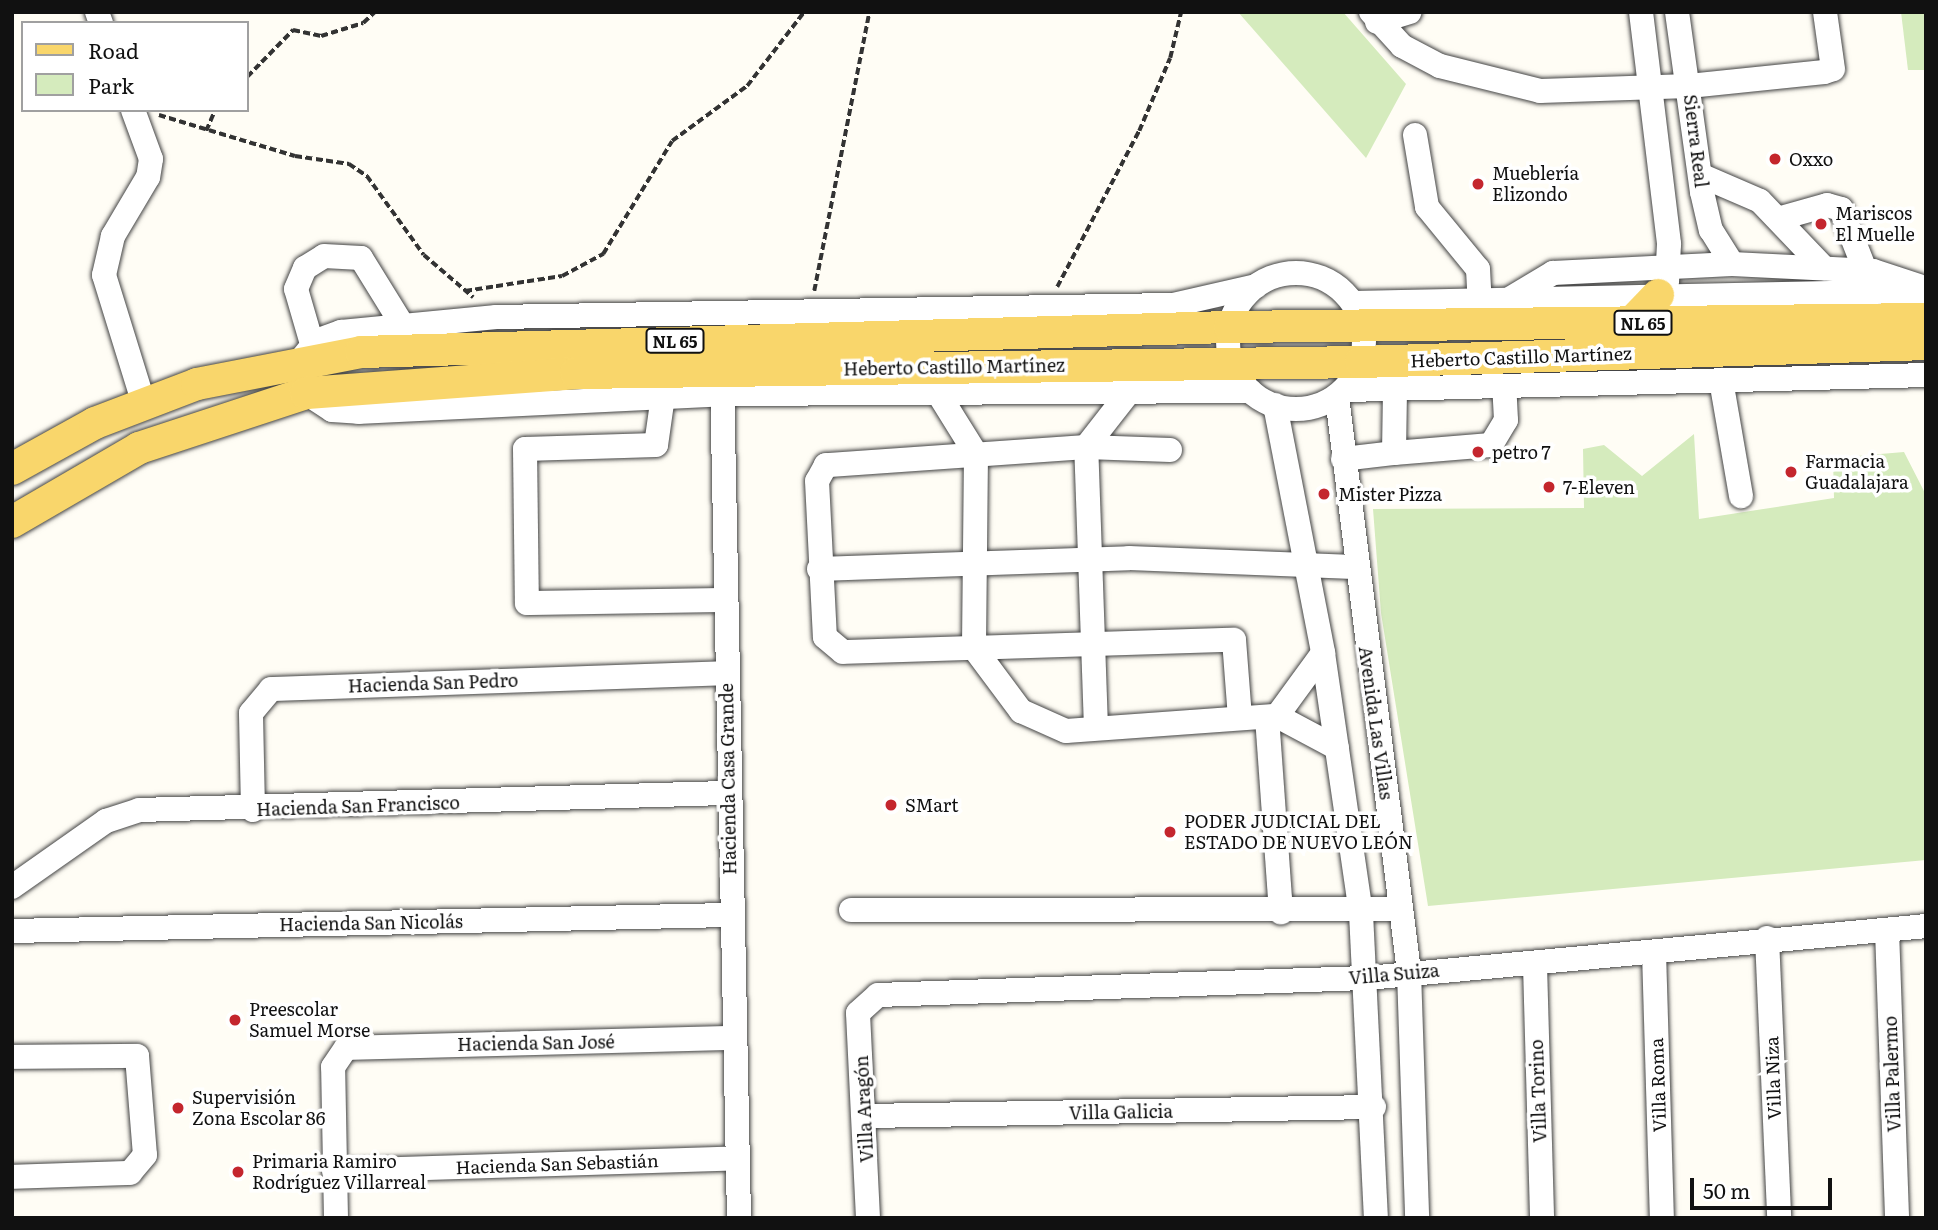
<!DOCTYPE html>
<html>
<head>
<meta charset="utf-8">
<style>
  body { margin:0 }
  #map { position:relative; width:1938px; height:1230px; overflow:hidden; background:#fffdf5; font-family:Literata,serif }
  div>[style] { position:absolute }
  .green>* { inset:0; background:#d5ebbd }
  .path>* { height:3.5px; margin-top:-1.75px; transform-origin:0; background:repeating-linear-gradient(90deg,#333 0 7px,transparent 0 10.5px) }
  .roads { filter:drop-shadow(0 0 2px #444) drop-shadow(0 0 2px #444) }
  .minor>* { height:24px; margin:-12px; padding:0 12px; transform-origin:12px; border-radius:12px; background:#fff }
  .minor>.ring { margin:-12px; padding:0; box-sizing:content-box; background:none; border:24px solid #fff; border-radius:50% }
  .major>* { height:32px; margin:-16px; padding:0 16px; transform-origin:16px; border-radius:16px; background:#f9d66b }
  .dots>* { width:19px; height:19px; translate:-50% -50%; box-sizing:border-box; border:4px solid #fff; border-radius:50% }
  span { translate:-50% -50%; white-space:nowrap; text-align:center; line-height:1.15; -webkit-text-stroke:7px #fff; paint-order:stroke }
  .shield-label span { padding:2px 5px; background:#fff; border:2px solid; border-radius:5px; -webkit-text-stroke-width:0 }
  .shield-label { font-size:16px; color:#111; font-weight:700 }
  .street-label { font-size:18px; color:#111 }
  .poi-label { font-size:18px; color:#111 }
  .left { translate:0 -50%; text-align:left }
  .frame { position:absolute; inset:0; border:14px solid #111; pointer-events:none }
  .legend { position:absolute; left:21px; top:21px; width:228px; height:91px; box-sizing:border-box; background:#fff; border:2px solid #a0a0a0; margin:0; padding:9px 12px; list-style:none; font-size:21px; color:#111 }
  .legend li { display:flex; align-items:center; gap:14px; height:35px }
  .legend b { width:35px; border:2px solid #a0a0a0 }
  .scale { position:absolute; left:1690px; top:1178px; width:142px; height:32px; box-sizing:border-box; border:4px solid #111; border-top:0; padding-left:9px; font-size:21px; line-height:24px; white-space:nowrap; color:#111; -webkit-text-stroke:5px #fff; paint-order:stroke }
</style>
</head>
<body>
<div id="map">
  <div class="green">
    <div style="clip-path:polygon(1238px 12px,1343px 12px,1406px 84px,1366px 158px)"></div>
    <div style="clip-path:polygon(1901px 12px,1926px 12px,1926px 70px,1908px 70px)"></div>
    <div style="clip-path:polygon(1694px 434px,1699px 519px,1834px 498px,1833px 458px,1904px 452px,1926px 495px,1926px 860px,1428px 906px,1381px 613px,1373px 509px,1584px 508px,1583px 449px,1604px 445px,1642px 476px)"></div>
  </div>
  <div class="path">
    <div style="left:247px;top:77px;width:66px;rotate:-45.6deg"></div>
    <div style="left:293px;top:30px;width:29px;rotate:12deg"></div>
    <div style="left:321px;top:36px;width:44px;rotate:-17.2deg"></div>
    <div style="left:363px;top:23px;width:16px;rotate:-43deg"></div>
    <div style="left:159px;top:115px;width:142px;rotate:16.8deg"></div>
    <div style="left:295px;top:156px;width:55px;rotate:8.4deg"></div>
    <div style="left:349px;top:164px;width:22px;rotate:34deg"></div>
    <div style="left:367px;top:176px;width:97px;rotate:54.2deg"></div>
    <div style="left:424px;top:255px;width:65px;rotate:40.6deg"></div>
    <div style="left:206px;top:131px;width:23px;rotate:-67deg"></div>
    <div style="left:1057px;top:287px;width:176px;rotate:-62.3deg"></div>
    <div style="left:1139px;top:131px;width:79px;rotate:-67deg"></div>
    <div style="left:1170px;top:58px;width:47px;rotate:-76.6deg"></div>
    <div style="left:465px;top:291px;width:98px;rotate:-8.8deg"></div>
    <div style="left:562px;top:276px;width:47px;rotate:-28.2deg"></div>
    <div style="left:603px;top:254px;width:132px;rotate:-58.6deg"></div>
    <div style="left:672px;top:141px;width:93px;rotate:-36.3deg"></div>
    <div style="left:747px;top:86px;width:93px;rotate:-52.4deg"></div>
    <div style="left:814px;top:291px;width:284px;rotate:-78.8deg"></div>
  </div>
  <div class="roads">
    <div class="minor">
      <div style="left:97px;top:12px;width:12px;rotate:70deg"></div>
      <div style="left:1371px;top:12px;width:46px;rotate:47.6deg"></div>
      <div style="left:1402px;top:46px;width:43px;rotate:27.8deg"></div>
      <div style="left:1440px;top:66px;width:103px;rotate:14deg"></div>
      <div style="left:1540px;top:91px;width:149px;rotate:-1.9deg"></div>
      <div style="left:1689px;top:86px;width:136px;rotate:-5.9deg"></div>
      <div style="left:1824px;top:72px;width:9px;rotate:-18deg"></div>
      <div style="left:1833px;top:69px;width:58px;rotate:-98deg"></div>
      <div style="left:1641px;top:12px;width:234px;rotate:83.1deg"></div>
      <div style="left:1669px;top:244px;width:38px;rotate:93deg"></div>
      <div style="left:1677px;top:12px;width:182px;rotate:82.1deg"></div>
      <div style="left:1702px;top:192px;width:39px;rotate:77deg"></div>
      <div style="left:1711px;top:230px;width:40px;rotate:58deg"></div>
      <div style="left:1377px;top:22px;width:34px;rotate:-17deg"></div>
      <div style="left:133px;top:110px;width:52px;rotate:69.8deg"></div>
      <div style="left:151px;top:159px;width:18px;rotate:99deg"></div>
      <div style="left:148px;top:177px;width:69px;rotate:120.7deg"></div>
      <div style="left:113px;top:236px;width:40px;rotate:103deg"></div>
      <div style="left:104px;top:275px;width:135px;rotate:72.8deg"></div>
      <div style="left:1415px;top:135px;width:73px;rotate:80.5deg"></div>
      <div style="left:1427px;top:207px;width:80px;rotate:50.6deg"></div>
      <div style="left:1478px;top:269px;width:33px;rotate:87deg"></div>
      <div style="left:1700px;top:175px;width:65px;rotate:23.4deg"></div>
      <div style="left:1760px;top:201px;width:93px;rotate:46.3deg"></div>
      <div style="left:1781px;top:218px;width:48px;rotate:-15.8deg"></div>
      <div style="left:1827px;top:205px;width:15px;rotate:16deg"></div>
      <div style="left:1841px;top:209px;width:66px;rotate:68.5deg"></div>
      <div class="ring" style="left:1228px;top:273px;width:112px;height:112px"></div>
      <div style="left:1506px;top:301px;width:55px;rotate:-30.8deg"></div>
      <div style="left:1553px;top:273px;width:179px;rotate:-2.9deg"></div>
      <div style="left:1732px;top:264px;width:141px;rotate:2.8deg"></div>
      <div style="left:1873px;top:271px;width:48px;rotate:18.1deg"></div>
      <div style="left:1354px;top:303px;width:572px;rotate:-1.2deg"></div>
      <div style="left:312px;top:344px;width:57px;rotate:-106.2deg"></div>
      <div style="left:296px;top:289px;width:23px;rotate:-67deg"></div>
      <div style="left:305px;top:268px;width:22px;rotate:-32deg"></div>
      <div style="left:324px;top:256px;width:37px;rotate:3deg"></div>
      <div style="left:361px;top:258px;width:80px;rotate:58.3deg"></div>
      <div style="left:299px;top:362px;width:27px;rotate:-51deg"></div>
      <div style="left:316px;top:341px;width:27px;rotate:-20deg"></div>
      <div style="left:341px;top:332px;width:156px;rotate:-5.5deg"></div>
      <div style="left:496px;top:317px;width:677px;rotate:-1.02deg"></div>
      <div style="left:1173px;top:305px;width:85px;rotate:-12.9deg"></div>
      <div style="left:722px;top:379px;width:839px;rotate:88.84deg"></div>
      <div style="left:1721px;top:380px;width:118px;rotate:80.2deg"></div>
      <div style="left:1347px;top:390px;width:579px;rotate:-1.48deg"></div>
      <div style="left:1395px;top:390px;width:63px;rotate:90.9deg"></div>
      <div style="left:1394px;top:453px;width:97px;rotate:-4.7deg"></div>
      <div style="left:1491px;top:445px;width:29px;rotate:-59deg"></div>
      <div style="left:1506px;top:420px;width:33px;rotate:-93deg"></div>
      <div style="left:306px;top:393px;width:31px;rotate:33deg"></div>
      <div style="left:332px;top:410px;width:27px;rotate:4deg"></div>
      <div style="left:359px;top:412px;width:363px;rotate:-2.8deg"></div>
      <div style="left:722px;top:394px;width:528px;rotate:-0.33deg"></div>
      <div style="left:938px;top:393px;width:72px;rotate:58.1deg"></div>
      <div style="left:976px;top:454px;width:194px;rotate:90.6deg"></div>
      <div style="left:974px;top:648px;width:79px;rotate:53.3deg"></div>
      <div style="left:1021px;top:711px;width:49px;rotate:24deg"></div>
      <div style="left:1066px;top:731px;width:212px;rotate:-4.1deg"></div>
      <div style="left:1277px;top:716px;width:68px;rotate:28.1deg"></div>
      <div style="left:663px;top:396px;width:49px;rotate:98.1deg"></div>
      <div style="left:656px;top:445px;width:131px;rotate:178.3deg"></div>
      <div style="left:525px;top:449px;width:154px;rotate:89.3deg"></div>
      <div style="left:527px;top:603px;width:198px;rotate:-0.9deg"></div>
      <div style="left:1337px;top:397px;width:579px;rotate:82.86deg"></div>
      <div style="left:1409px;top:972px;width:246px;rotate:88.1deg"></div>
      <div style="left:1275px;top:405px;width:253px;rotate:79deg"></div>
      <div style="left:1323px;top:653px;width:263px;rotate:81.7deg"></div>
      <div style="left:1361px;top:913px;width:305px;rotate:87.2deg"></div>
      <div style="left:1170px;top:450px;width:84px;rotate:-178deg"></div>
      <div style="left:1086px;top:447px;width:261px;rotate:176deg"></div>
      <div style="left:826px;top:465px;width:18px;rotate:119deg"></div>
      <div style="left:817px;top:481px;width:156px;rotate:87.1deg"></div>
      <div style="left:825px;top:637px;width:23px;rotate:40deg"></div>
      <div style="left:843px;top:652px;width:391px;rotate:-1.8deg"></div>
      <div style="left:1234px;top:640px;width:78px;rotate:85.6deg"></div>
      <div style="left:1343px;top:459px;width:51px;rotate:-6.7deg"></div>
      <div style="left:819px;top:569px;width:310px;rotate:-2deg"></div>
      <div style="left:1129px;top:558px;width:225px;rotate:2.3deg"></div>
      <div style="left:1277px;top:716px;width:78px;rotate:-53.9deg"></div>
      <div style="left:1267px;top:717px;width:196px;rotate:85.9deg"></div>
      <div style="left:1096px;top:728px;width:281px;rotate:-92deg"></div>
      <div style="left:1086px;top:447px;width:70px;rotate:-52deg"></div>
      <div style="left:253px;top:810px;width:97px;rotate:-91.2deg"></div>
      <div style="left:251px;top:713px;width:31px;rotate:-50deg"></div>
      <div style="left:271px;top:689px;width:455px;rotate:-2deg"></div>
      <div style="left:12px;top:887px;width:115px;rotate:-35.1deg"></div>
      <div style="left:106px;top:821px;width:35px;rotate:-18deg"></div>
      <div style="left:139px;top:810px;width:588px;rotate:-1.66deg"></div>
      <div style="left:851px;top:910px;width:550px;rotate:-0.1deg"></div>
      <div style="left:1887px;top:930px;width:288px;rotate:88deg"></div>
      <div style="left:12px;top:931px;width:718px;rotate:-1.28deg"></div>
      <div style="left:1767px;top:938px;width:280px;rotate:87.5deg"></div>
      <div style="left:1654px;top:952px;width:266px;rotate:88.3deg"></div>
      <div style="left:1535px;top:965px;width:253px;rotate:88.4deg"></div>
      <div style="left:12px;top:1057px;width:125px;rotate:-0.5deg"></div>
      <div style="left:137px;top:1056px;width:99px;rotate:85.4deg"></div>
      <div style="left:145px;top:1155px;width:23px;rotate:130deg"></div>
      <div style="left:130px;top:1173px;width:118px;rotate:178.1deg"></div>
      <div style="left:867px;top:1116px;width:507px;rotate:-1.02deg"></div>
      <div style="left:334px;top:1171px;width:403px;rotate:-1.8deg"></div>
      <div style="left:336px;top:1218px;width:151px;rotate:-91.1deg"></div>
      <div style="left:333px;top:1067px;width:23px;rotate:-56deg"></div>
      <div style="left:346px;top:1048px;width:388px;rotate:-1.5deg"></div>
      <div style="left:868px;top:1218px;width:205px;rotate:-92.8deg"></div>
      <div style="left:858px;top:1013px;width:27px;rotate:-42deg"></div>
      <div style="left:878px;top:995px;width:490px;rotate:-2deg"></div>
      <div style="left:1368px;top:978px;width:560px;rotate:-5.32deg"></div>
    </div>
    <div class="major">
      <div style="left:1631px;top:323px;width:39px;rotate:-46deg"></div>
      <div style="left:12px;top:469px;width:95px;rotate:-29deg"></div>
      <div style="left:95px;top:423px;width:109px;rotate:-20.9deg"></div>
      <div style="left:197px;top:384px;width:167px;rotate:-11deg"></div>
      <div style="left:361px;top:352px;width:869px;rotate:-1.65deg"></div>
      <div style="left:1230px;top:327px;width:696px;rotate:-0.66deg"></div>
      <div style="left:12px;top:522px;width:147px;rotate:-30.2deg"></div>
      <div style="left:139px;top:448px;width:176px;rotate:-18.2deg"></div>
      <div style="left:306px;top:393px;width:271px;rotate:-4.2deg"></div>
      <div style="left:576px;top:373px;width:785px;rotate:-0.8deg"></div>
      <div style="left:1361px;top:362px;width:565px;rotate:-1.82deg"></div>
    </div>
  </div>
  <div class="dots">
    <div style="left:1775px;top:159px;background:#c4262e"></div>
    <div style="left:1478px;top:184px;background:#c4262e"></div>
    <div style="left:1821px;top:224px;background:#c4262e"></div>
    <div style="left:1478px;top:452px;background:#c4262e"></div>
    <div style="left:1791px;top:472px;background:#c4262e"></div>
    <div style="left:1549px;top:487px;background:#c4262e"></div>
    <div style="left:1324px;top:494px;background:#c4262e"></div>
    <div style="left:891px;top:805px;background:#c4262e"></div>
    <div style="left:1170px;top:832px;background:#c4262e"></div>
    <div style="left:235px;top:1020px;background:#c4262e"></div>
    <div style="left:178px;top:1108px;background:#c4262e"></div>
    <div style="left:238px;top:1172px;background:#c4262e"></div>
  </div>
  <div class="shield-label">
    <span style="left:1643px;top:323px">NL 65</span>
    <span style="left:675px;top:341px">NL 65</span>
  </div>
  <div class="street-label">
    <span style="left:1696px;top:141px;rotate:83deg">Sierra Real</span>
    <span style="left:1521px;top:357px;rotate:-2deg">Heberto Castillo Martínez</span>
    <span style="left:954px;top:367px;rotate:-1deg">Heberto Castillo Martínez</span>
    <span style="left:433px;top:683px;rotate:-2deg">Hacienda San Pedro</span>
    <span style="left:1376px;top:723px;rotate:82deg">Avenida Las Villas</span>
    <span style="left:728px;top:779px;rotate:-91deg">Hacienda Casa Grande</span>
    <span style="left:358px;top:806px;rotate:-2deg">Hacienda San Francisco</span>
    <span style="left:371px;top:923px;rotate:-1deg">Hacienda San Nicolás</span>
    <span style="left:1394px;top:974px;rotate:-5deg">Villa Suiza</span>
    <span style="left:536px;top:1043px;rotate:-1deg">Hacienda San José</span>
    <span style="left:1892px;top:1074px;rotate:-92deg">Villa Palermo</span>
    <span style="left:1773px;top:1078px;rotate:-92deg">Villa Niza</span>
    <span style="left:1658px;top:1085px;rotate:-92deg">Villa Roma</span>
    <span style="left:1538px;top:1091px;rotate:-92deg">Villa Torino</span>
    <span style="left:864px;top:1109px;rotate:-93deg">Villa Aragón</span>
    <span style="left:1121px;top:1112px;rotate:-1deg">Villa Galicia</span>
    <span style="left:557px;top:1164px;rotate:-2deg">Hacienda San Sebastián</span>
  </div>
  <div class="poi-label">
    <span class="left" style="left:1789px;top:159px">Oxxo</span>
    <span class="left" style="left:1492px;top:184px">Mueblería<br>Elizondo</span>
    <span class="left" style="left:1835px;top:224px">Mariscos<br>El Muelle</span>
    <span class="left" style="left:1492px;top:452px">petro 7</span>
    <span class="left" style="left:1805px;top:472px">Farmacia<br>Guadalajara</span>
    <span class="left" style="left:1563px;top:487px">7-Eleven</span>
    <span class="left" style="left:1338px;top:494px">Mister Pizza</span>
    <span class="left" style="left:905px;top:805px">SMart</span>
    <span class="left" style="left:1184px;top:832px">PODER JUDICIAL DEL<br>ESTADO DE NUEVO LEÓN</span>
    <span class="left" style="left:249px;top:1020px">Preescolar<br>Samuel Morse</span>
    <span class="left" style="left:192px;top:1108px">Supervisión<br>Zona Escolar 86</span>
    <span class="left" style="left:252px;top:1172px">Primaria Ramiro<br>Rodríguez Villarreal</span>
  </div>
  <div class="frame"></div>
  <ul class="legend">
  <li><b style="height:9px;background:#f9d66b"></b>Road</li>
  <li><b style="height:19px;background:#d5ebbd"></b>Park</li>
  </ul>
  <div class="scale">50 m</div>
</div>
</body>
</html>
